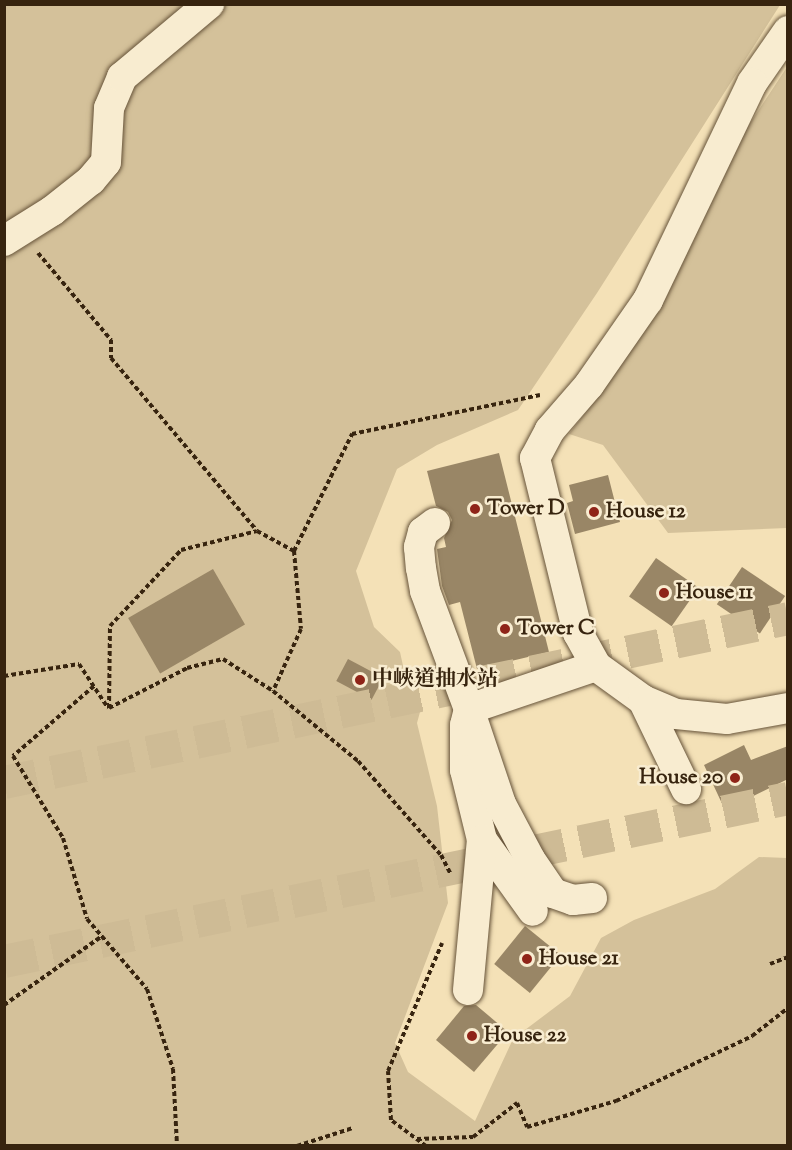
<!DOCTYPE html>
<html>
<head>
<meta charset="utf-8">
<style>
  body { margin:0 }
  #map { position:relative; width:792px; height:1150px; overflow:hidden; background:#f4e1b7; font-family:"Sorts Mill Goudy","Noto Serif TC",serif }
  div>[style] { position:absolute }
  .green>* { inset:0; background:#d4c19a }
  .building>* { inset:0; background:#998666; transform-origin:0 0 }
  .highway-tunnel>* { height:33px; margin-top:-16.5px; transform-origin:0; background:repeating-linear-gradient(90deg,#cebb95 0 33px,transparent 0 49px) }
  .path>* { height:4px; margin-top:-2px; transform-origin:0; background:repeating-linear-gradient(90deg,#37240f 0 4.5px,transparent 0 7.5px) }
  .roads { filter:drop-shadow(0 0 2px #665339) drop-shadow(0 0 2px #665339) }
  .street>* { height:30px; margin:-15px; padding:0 15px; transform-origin:15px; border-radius:15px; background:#f8ecd0 }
  .dots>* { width:16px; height:16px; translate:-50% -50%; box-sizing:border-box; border:3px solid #f8ecd0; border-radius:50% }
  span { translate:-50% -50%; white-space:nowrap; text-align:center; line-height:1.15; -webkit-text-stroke:5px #f8ecd0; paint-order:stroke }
  .poi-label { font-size:21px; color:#37240f; font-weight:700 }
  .left { translate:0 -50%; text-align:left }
  .right { translate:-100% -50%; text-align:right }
  .frame { position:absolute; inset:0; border:6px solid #37240f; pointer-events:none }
</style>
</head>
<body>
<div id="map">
  <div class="green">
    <div style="clip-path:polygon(5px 5px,780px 5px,597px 293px,518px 410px,437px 445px,397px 469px,356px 571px,374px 627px,400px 652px,407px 684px,402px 701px,420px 712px,417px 723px,437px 806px,448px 903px,395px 1043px,408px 1072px,475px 1121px,513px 1039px,570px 996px,601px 938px,634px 920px,715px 889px,759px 857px,787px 858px,787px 1145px,5px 1146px)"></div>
    <div style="clip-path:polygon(787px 67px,787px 528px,668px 533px,603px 445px,569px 434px,608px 383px,735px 146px)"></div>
  </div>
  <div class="building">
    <div style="clip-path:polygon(499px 453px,549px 652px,477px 669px,460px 602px,449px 605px,442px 586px,437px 549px,446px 547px,444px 538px,452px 520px,448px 512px,436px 506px,427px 471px)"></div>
    <div style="clip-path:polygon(608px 475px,620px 522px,575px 534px,567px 503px,573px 501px,569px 485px)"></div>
    <div style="left:656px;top:558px;width:52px;height:47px;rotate:35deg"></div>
    <div style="left:742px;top:567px;width:52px;height:45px;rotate:34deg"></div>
    <div style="left:213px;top:569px;width:64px;height:98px;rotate:60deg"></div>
    <div style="left:348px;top:659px;width:40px;height:25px;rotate:28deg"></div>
    <div style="clip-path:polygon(744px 745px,751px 760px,788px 746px,788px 779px,725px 810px,704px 765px)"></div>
    <div style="left:525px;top:926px;width:46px;height:49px;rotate:39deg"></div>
    <div style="clip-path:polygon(476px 1005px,508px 1032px,474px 1072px,436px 1040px,464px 1006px)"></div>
  </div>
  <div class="highway-tunnel">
    <div style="left:4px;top:782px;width:801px;rotate:-11.81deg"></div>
    <div style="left:4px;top:961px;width:801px;rotate:-11.74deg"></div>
  </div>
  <div class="path">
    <div style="left:38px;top:253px;width:114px;rotate:50deg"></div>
    <div style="left:111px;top:340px;width:18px;rotate:90deg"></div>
    <div style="left:111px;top:358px;width:226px;rotate:49.8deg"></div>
    <div style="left:257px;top:531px;width:42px;rotate:28.4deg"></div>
    <div style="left:294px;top:551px;width:78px;rotate:84.9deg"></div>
    <div style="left:301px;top:629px;width:68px;rotate:114.3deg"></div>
    <div style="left:294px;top:551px;width:131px;rotate:-63.6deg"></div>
    <div style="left:352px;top:434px;width:192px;rotate:-11.7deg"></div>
    <div style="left:4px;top:676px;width:76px;rotate:-9.1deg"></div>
    <div style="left:79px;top:664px;width:53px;rotate:56.6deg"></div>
    <div style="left:94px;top:686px;width:107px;rotate:139.2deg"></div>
    <div style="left:13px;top:756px;width:96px;rotate:58.6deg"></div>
    <div style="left:63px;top:838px;width:84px;rotate:73.5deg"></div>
    <div style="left:87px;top:919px;width:92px;rotate:49.4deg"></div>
    <div style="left:147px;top:989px;width:84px;rotate:72deg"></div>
    <div style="left:173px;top:1069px;width:77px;rotate:87deg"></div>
    <div style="left:109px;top:708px;width:88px;rotate:-27.1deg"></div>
    <div style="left:187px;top:668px;width:37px;rotate:-14deg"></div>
    <div style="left:223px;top:659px;width:59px;rotate:32.6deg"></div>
    <div style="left:273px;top:691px;width:110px;rotate:39.5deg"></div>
    <div style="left:358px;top:761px;width:125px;rotate:48.6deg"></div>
    <div style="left:441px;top:855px;width:20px;rotate:63deg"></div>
    <div style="left:109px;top:708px;width:82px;rotate:-89.3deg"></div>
    <div style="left:110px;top:626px;width:104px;rotate:-46.9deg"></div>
    <div style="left:181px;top:550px;width:78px;rotate:-14deg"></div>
    <div style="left:770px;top:964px;width:19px;rotate:-21deg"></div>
    <div style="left:4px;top:1005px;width:120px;rotate:-35.1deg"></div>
    <div style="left:417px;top:1139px;width:56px;rotate:-2deg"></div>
    <div style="left:473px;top:1137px;width:56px;rotate:-37.7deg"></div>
    <div style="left:517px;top:1103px;width:26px;rotate:67deg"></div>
    <div style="left:527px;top:1127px;width:93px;rotate:-16.3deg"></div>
    <div style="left:616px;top:1101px;width:151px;rotate:-25.5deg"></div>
    <div style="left:752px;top:1036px;width:46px;rotate:-37.9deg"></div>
    <div style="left:297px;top:1146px;width:59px;rotate:-17.8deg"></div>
    <div style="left:426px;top:1146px;width:44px;rotate:-143.4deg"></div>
    <div style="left:391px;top:1120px;width:49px;rotate:-93.5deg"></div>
    <div style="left:388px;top:1071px;width:139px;rotate:-67.1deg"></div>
  </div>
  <div class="roads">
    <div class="street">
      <div style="left:788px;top:31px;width:63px;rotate:124.7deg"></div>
      <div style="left:752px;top:83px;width:241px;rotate:115.6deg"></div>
      <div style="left:648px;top:300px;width:103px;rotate:124.8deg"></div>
      <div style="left:589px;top:385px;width:60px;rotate:130.9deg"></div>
      <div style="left:550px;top:430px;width:32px;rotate:118deg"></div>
      <div style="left:535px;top:458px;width:180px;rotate:76.2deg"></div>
      <div style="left:578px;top:633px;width:38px;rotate:61deg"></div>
      <div style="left:596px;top:666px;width:58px;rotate:35.9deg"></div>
      <div style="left:643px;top:700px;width:36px;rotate:23deg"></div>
      <div style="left:676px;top:714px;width:51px;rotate:5.6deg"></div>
      <div style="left:727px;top:719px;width:62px;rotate:-10.2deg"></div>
      <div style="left:4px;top:241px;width:57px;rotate:-32deg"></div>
      <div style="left:52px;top:211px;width:50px;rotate:-38.5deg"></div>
      <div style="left:91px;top:180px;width:23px;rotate:-50deg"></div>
      <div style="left:106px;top:162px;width:54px;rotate:-86.8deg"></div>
      <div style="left:109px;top:108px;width:34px;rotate:-67deg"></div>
      <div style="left:122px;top:77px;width:114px;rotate:-40deg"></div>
      <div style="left:435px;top:523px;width:15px;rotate:143deg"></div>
      <div style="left:423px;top:532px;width:16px;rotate:105deg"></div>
      <div style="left:419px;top:547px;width:21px;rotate:85deg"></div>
      <div style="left:421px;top:568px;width:23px;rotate:80deg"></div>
      <div style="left:425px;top:591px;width:126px;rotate:69.6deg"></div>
      <div style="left:469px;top:709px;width:16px;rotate:104deg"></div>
      <div style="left:465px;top:725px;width:45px;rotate:90deg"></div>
      <div style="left:465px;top:770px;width:72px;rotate:76.3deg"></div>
      <div style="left:482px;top:840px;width:87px;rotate:54.3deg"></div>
      <div style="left:643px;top:700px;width:99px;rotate:64.2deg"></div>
      <div style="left:592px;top:898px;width:19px;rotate:174deg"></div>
      <div style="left:573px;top:900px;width:21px;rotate:-161deg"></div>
      <div style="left:553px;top:893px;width:41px;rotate:-124.1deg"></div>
      <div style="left:530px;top:859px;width:62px;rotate:-117.8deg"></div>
      <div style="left:501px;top:804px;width:100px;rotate:-108.6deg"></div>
      <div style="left:469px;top:709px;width:134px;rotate:-18.7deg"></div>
      <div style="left:468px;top:990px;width:151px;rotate:-84.7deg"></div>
    </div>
  </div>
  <div class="dots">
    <div style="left:475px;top:509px;background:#8f2418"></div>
    <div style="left:594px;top:512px;background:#8f2418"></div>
    <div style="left:664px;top:593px;background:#8f2418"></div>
    <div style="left:505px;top:629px;background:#8f2418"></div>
    <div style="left:360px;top:680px;background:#8f2418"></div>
    <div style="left:735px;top:778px;background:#8f2418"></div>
    <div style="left:527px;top:959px;background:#8f2418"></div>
    <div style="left:472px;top:1036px;background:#8f2418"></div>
  </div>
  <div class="poi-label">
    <span class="left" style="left:487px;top:509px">Tower D</span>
    <span class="left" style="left:606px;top:512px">House 12</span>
    <span class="left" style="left:676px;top:593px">House 11</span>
    <span class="left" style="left:517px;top:629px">Tower C</span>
    <span class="left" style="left:372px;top:680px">中峽道抽水站</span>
    <span class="right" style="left:723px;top:778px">House 20</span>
    <span class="left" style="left:539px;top:959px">House 21</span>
    <span class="left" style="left:484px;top:1036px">House 22</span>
  </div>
  <div class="frame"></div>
</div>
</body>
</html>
